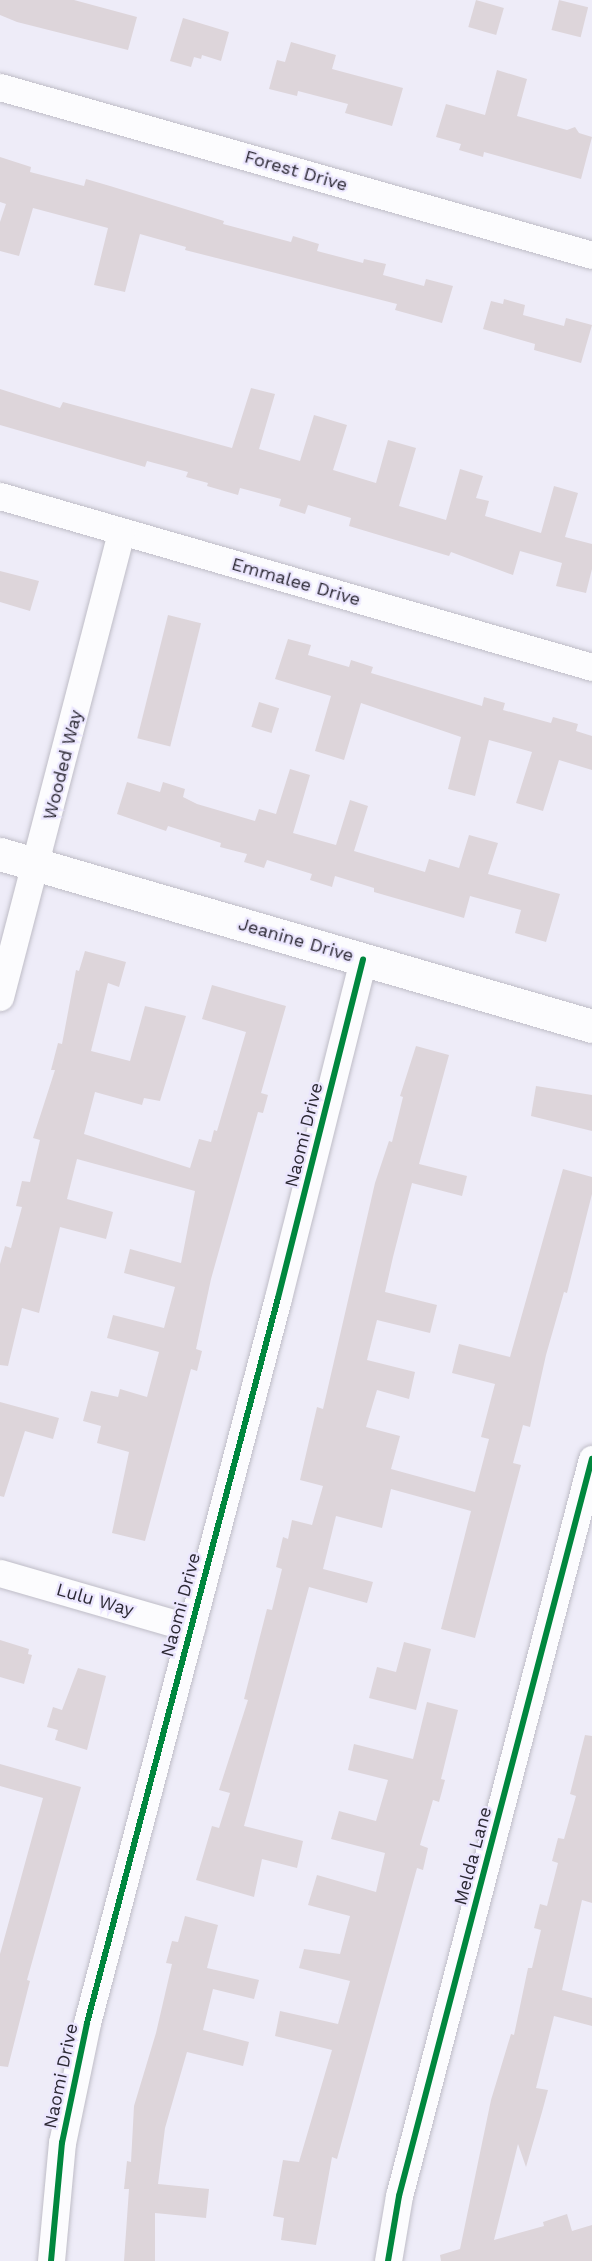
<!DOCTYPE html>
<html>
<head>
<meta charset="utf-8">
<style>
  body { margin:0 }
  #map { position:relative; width:592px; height:2261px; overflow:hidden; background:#eeecf8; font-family:"Work Sans",sans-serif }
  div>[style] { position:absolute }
  .building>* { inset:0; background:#ddd5da; transform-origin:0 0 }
  .roads { filter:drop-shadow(0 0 2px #bfbdc7) drop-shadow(0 0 2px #bfbdc7) }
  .minor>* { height:27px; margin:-13.5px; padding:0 13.5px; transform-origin:13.5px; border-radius:13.5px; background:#fcfcfe }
  .tertiary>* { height:33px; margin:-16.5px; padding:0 16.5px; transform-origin:16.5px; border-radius:16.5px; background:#fcfcfe }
  .cycleway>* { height:6px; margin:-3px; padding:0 3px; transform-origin:3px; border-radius:3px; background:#00873e }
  span { translate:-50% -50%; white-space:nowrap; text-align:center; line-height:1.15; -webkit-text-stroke:4.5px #ebe6fe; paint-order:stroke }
  .street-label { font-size:18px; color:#2b2833 }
</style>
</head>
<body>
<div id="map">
  <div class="building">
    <div style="clip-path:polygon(0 0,74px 0,137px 17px,128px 50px,17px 22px,0 15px)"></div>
    <div style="left:476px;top:0;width:29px;height:28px;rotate:16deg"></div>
    <div style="left:559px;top:0;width:30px;height:31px;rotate:14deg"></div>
    <div style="clip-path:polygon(183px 18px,229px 32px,221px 61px,202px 55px,201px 59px,194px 57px,191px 67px,170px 61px)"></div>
    <div style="clip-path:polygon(291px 42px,336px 55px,332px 69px,403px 88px,392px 126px,345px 113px,348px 104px,298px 91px,297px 96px,269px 89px,277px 60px,285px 62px)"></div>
    <div style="clip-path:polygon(497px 70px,527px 79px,517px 116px,567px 130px,575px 127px,579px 133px,592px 137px,581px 179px,484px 152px,483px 157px,459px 150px,461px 144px,436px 137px,446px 104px,485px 115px)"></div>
    <div style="clip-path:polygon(0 157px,31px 167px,30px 172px,84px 186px,86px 179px,110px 186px,224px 221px,223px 224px,291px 242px,293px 236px,319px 244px,317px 251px,363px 263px,364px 259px,386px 264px,383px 275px,424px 286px,426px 279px,453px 286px,442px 323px,395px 310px,397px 304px,185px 250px,186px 247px,140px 234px,125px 292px,94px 285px,108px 228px,33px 208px,19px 256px,0 251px,0 222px,6px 204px,0 202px)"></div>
    <div style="clip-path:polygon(504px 299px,525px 305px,523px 315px,564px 326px,566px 318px,592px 325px,581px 363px,534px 350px,535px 344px,483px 329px,491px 301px,503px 304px)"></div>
    <div style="clip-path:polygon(251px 388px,275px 394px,259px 449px,300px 461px,314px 415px,347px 425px,333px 470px,376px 483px,388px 440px,416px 448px,399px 506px,446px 520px,460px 469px,483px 476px,476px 498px,489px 501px,485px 516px,541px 533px,554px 486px,578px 493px,565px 537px,592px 544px,592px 569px,586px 593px,556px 586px,562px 563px,520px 551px,513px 575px,451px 552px,449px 556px,349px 526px,351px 518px,308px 505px,305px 514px,279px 506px,281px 499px,240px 488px,238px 495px,207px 486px,208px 483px,186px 477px,188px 472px,147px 461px,145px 467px,0 425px,0 389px,60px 408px,63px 402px,232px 448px)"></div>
    <div style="clip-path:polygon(0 571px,39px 581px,30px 611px,0 602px)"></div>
    <div style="left:168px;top:615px;width:34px;height:127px;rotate:14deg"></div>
    <div style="clip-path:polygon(288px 639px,311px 645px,308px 655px,349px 667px,351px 660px,373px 667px,371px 673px,482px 706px,484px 697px,505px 703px,503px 710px,551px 723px,553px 717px,578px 724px,576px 731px,592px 736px,592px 770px,559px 760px,543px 811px,516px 803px,532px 752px,489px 740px,475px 796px,448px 789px,461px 737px,361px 703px,344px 760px,315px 751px,331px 696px,275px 679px)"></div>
    <div style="left:259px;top:702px;width:21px;height:26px;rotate:17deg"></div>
    <div style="clip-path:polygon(290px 769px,310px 775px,293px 833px,336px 845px,350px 800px,368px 806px,354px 851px,425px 872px,429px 859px,459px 868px,469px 835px,498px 843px,488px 874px,560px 894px,546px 942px,515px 933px,521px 910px,470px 896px,464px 918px,374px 892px,374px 888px,335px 876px,332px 887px,310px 880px,312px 874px,267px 860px,264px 868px,244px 862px,247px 854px,220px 847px,221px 843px,168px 826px,166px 831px,117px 814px,127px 782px,160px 792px,163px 782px,185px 789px,183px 797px,197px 804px,255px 821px,259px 809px,276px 814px)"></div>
    <div style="clip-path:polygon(85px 951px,126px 962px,119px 987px,108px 983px,91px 1051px,130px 1061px,145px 1006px,186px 1016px,160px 1101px,144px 1098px,142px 1105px,95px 1092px,84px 1134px,190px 1168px,199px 1139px,211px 1142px,214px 1130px,217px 1131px,246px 1032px,202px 1019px,212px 985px,286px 1006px,261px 1093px,268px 1095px,263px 1113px,258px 1112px,211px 1279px,196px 1349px,202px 1351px,197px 1371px,191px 1369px,145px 1541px,112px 1533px,129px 1452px,97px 1443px,101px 1426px,83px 1421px,91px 1391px,118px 1397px,120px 1389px,147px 1397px,159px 1352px,107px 1338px,113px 1315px,164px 1328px,175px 1287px,124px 1273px,130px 1249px,181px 1263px,195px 1191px,77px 1159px,67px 1199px,113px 1212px,106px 1239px,60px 1227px,39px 1313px,22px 1308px,8px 1366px,0 1365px,0 1264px,5px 1246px,11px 1248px,22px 1207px,16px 1206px,22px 1181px,30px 1182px,40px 1140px,33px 1138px,55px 1070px,51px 1070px,58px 1043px,62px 1044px,76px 970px,79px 971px)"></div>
    <div style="clip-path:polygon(416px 1046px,449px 1055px,419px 1164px,467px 1176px,462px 1196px,412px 1183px,393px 1257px,385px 1292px,437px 1305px,430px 1333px,377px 1320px,367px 1360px,415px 1372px,409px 1399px,377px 1390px,366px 1427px,400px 1436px,391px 1469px,475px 1492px,489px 1439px,481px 1437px,495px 1384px,452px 1373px,459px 1344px,510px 1357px,563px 1169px,592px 1177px,592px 1194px,567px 1293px,564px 1292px,546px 1355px,530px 1427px,523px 1425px,513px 1463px,521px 1465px,475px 1638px,441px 1629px,471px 1511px,391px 1489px,382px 1528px,336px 1516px,323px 1569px,373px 1582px,367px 1603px,309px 1587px,244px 1826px,303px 1841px,297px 1868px,262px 1859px,254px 1897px,196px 1880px,212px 1826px,219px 1828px,230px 1793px,219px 1790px,248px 1700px,244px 1699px,267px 1609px,272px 1610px,282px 1569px,276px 1567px,283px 1537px,288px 1539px,292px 1520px,312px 1525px,323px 1486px,300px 1480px,317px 1407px,323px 1409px,375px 1183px,389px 1141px,392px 1142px,403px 1097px,400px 1096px)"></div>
    <div style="clip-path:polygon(536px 1086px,592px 1095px,592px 1131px,531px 1116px)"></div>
    <div style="clip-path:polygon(0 1402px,59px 1418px,53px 1439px,25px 1431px,4px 1497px,0 1496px)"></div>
    <div style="clip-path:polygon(0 1640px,29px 1649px,28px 1654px,32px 1655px,24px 1684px,0 1677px)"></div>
    <div style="clip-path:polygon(404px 1642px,431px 1649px,416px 1710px,369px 1698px,377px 1667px,396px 1672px)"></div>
    <div style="clip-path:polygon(78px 1668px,106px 1676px,87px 1750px,55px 1740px,58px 1730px,47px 1727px,53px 1707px,62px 1710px)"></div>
    <div style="clip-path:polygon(427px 1702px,458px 1710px,441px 1779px,445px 1780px,439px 1802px,433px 1800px,420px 1845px,428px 1848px,423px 1870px,417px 1868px,337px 2159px,332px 2157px,316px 2245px,281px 2240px,284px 2218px,273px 2216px,283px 2160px,299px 2162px,332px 2050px,275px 2036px,280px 2011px,338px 2024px,350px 1981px,299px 1968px,304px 1949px,340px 1954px,350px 1916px,308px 1905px,317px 1875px,376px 1892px,385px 1853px,331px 1839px,339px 1811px,376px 1821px,388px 1780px,348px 1770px,354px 1744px,413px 1759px)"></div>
    <div style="clip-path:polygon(585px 1735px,592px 1736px,592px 1903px,582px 1900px,562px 1990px,592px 1998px,592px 2026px,554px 2016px,536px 2088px,548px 2090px,542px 2112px,526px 2167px,518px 2144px,494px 2240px,544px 2226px,543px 2222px,567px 2214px,572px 2231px,592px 2225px,592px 2261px,441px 2261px,440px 2255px,460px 2249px,491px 2100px,511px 2034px,514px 2035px,528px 1968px,532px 1968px,541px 1930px,534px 1928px,540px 1904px,547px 1906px,558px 1863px,552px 1861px,558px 1838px,564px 1839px,576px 1796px,570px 1794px)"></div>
    <div style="clip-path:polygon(0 1764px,81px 1787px,27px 1980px,30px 1981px,8px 2067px,0 2066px,0 1954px,43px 1798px,0 1786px)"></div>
    <div style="clip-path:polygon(185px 1916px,218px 1925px,207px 1968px,259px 1980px,254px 1999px,213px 1989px,203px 2030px,249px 2042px,243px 2066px,187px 2052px,165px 2128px,158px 2184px,209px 2189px,206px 2218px,155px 2213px,155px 2261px,124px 2261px,129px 2189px,124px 2189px,127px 2161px,131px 2162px,134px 2106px,156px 2033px,172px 1964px,166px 1963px,172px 1941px,178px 1942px)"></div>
  </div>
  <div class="roads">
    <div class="minor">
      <div style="left:0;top:87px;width:615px;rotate:15.84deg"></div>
      <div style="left:0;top:496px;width:616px;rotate:16.11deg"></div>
      <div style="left:0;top:997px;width:481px;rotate:-75.4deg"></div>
      <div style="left:0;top:1573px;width:199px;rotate:16.1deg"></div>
      <div style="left:51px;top:2261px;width:119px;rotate:-84.7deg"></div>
      <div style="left:62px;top:2143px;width:123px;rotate:-78.2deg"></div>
      <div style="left:87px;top:2023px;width:750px;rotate:-75.24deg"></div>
      <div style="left:278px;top:1298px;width:349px;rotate:-75.9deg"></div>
      <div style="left:388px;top:2261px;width:66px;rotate:-80.4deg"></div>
      <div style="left:399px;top:2196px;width:762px;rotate:-75.33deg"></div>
    </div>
    <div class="tertiary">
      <div style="left:0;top:854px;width:616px;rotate:16.2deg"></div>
    </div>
  </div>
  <div class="cycleway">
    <div style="left:51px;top:2261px;width:119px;rotate:-84.7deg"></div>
    <div style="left:62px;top:2143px;width:123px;rotate:-78.2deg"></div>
    <div style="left:87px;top:2023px;width:750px;rotate:-75.24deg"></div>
    <div style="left:278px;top:1298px;width:349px;rotate:-75.9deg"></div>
    <div style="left:388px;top:2261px;width:66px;rotate:-80.4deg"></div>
    <div style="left:399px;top:2196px;width:762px;rotate:-75.33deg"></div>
  </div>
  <div class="street-label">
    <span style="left:296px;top:171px;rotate:16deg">Forest Drive</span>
    <span style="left:296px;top:582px;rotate:16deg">Emmalee Drive</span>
    <span style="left:63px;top:765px;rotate:-76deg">Wooded Way</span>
    <span style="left:296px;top:940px;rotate:16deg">Jeanine Drive</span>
    <span style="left:304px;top:1135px;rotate:-76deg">Naomi Drive</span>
    <span style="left:95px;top:1600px;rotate:16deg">Lulu Way</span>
    <span style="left:181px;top:1605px;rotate:-75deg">Naomi Drive</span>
    <span style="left:473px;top:1856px;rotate:-75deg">Melda Lane</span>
    <span style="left:61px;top:2076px;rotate:-78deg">Naomi Drive</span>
  </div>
</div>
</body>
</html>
